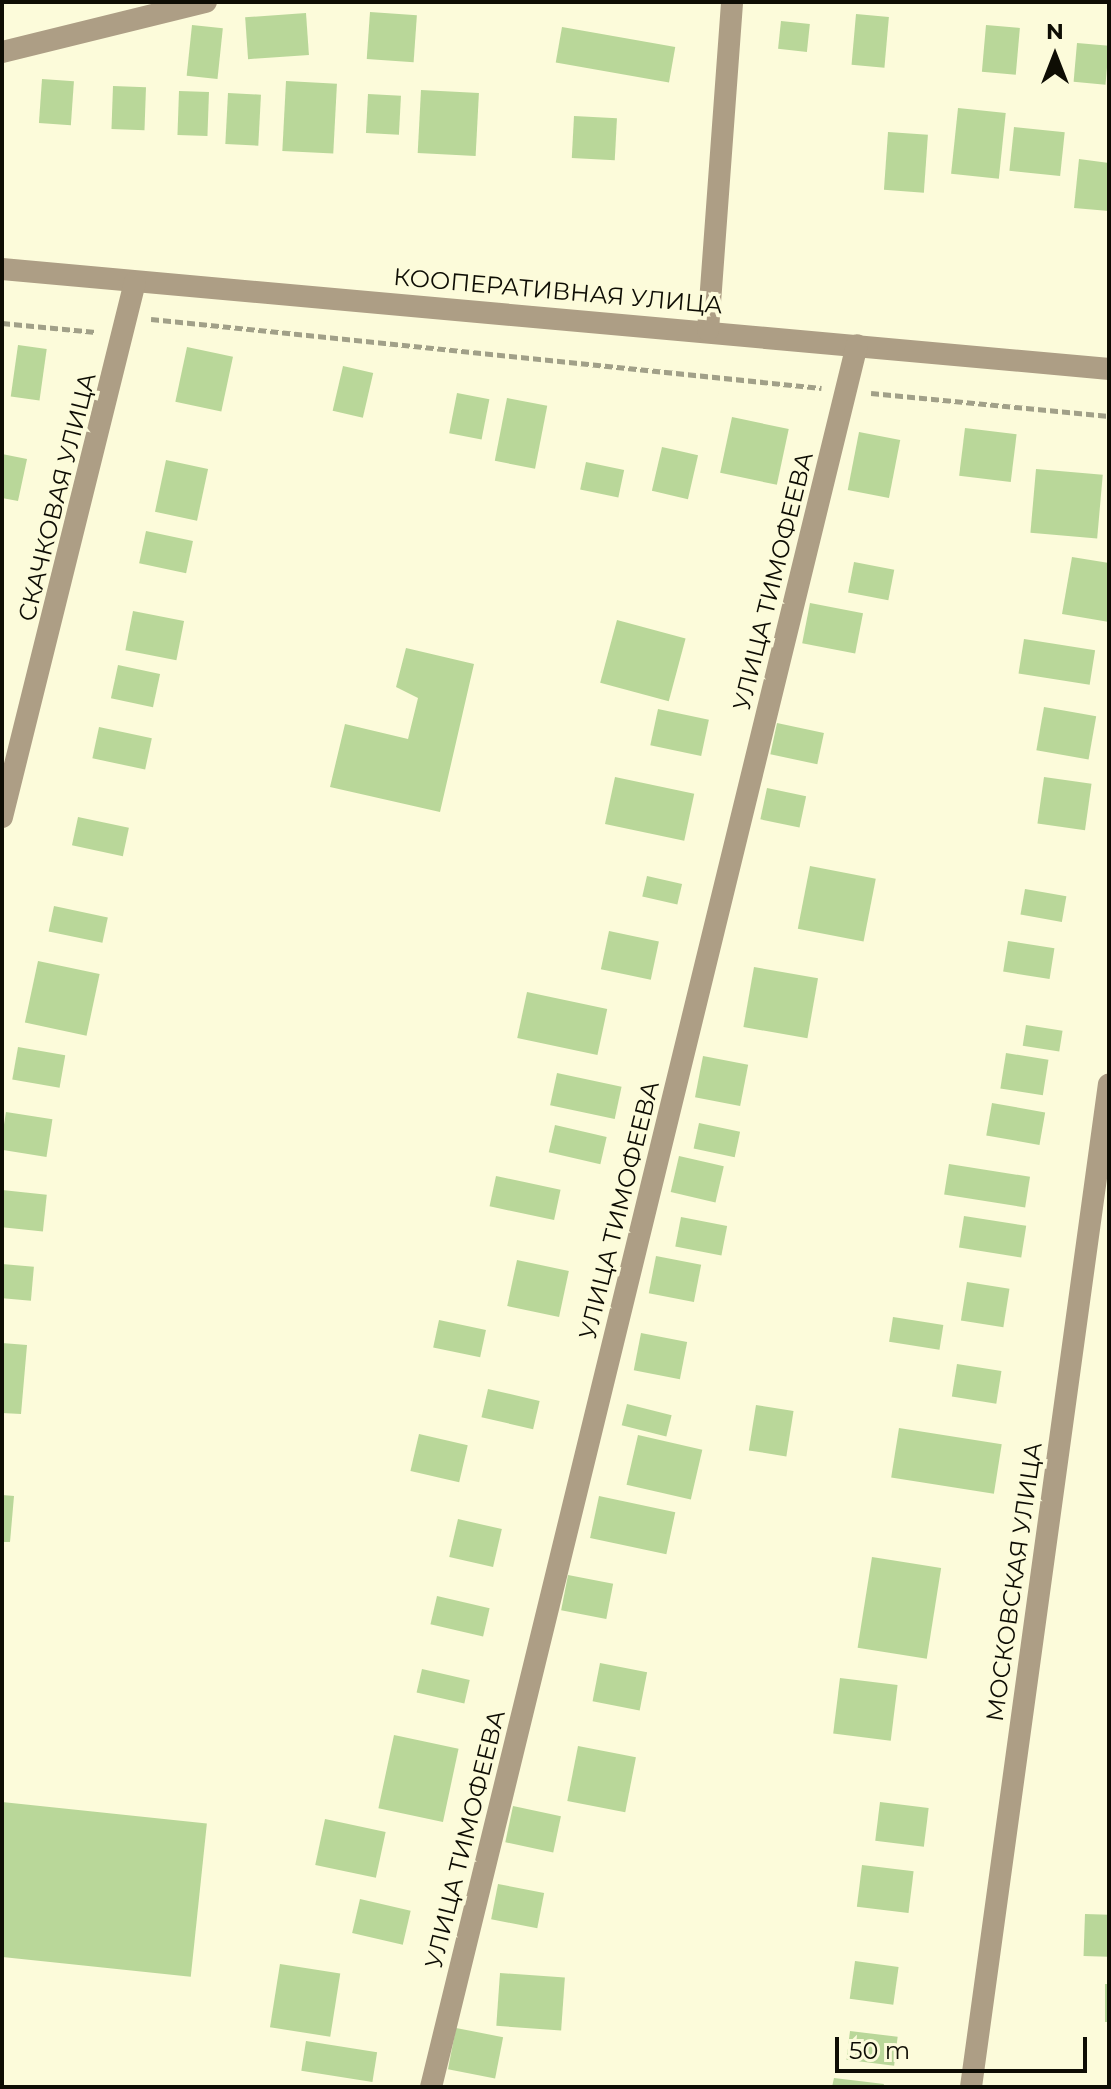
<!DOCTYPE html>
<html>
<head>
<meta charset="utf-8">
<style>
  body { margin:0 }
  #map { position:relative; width:1111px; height:2089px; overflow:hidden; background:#fcfbda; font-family:Montserrat,sans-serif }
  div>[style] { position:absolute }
  .building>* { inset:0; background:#b9d799; transform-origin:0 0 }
  .path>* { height:5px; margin-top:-2.5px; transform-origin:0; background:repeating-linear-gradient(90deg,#a1a088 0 8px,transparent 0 12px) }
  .minor>* { height:22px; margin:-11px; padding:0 11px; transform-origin:11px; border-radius:11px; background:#ad9e85 }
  span { translate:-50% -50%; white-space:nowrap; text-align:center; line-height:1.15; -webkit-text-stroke:8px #fcfbda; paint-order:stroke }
  .street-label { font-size:24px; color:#0e0d04 }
  .frame { position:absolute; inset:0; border:4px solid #0e0d04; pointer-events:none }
  .north { position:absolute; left:1015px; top:16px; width:80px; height:80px; -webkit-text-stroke:6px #fcfbda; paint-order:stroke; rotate:0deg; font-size:22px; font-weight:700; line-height:32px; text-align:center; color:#0e0d04 }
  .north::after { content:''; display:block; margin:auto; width:28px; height:36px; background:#0e0d04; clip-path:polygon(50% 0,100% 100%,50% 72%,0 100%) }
  .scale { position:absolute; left:835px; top:2037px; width:252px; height:36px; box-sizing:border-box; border:4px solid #0e0d04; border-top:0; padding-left:10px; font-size:24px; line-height:28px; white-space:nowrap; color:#0e0d04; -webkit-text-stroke:6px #fcfbda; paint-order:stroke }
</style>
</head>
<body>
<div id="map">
  <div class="building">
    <div style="left:370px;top:12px;width:47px;height:47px;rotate:4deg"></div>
    <div style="left:306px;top:13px;width:42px;height:61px;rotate:86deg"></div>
    <div style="left:856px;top:14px;width:33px;height:51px;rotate:5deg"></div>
    <div style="left:781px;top:21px;width:29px;height:28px;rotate:6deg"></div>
    <div style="left:192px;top:25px;width:31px;height:51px;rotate:6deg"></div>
    <div style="left:986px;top:25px;width:34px;height:47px;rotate:5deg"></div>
    <div style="left:562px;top:27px;width:115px;height:36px;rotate:10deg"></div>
    <div style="left:1077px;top:43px;width:32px;height:39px;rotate:5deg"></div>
    <div style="left:42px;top:79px;width:32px;height:44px;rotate:4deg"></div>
    <div style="left:286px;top:81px;width:51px;height:70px;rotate:3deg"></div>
    <div style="left:113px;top:86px;width:33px;height:43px;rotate:2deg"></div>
    <div style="left:421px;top:90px;width:58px;height:63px;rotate:3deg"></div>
    <div style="left:179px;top:91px;width:30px;height:44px;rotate:2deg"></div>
    <div style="left:228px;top:93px;width:33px;height:51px;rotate:3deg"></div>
    <div style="left:368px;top:94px;width:33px;height:39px;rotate:3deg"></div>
    <div style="left:958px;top:108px;width:48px;height:66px;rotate:6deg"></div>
    <div style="left:574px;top:116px;width:43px;height:42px;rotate:3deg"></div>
    <div style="left:1014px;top:127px;width:51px;height:44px;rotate:6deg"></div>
    <div style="left:888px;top:132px;width:40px;height:58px;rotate:4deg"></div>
    <div style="clip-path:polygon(1079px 159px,1109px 163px,1109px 211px,1074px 208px)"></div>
    <div style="left:18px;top:345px;width:29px;height:52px;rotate:8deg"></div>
    <div style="left:187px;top:347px;width:47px;height:56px;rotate:12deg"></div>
    <div style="left:343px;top:366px;width:31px;height:46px;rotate:13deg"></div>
    <div style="left:457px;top:393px;width:33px;height:41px;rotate:11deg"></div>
    <div style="left:507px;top:398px;width:41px;height:64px;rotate:11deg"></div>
    <div style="left:732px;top:417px;width:58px;height:57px;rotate:12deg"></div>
    <div style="left:965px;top:428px;width:52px;height:48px;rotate:7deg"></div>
    <div style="left:859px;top:432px;width:42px;height:59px;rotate:11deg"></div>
    <div style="left:662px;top:447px;width:37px;height:45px;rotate:13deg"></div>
    <div style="clip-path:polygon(2px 454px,27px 459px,18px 501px,2px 498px)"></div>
    <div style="left:166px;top:460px;width:43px;height:53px;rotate:12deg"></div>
    <div style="left:586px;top:462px;width:39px;height:28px;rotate:12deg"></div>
    <div style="left:1036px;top:469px;width:67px;height:64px;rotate:5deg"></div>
    <div style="left:146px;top:531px;width:48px;height:33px;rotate:12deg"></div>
    <div style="clip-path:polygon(1072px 557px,1109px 563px,1109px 622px,1062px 614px)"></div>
    <div style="left:854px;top:562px;width:41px;height:31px;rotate:11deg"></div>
    <div style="left:810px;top:603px;width:54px;height:41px;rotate:11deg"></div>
    <div style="left:133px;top:611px;width:52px;height:40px;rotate:11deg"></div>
    <div style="left:617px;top:620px;width:71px;height:65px;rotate:15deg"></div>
    <div style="left:1024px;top:639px;width:72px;height:35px;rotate:9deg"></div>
    <div style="clip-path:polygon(406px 648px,474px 664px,440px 812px,330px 787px,345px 724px,408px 739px,418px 698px,396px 687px)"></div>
    <div style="left:118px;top:665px;width:43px;height:34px;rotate:12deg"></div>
    <div style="left:1044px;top:707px;width:53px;height:44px;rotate:10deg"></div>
    <div style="left:658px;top:709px;width:52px;height:37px;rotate:12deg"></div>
    <div style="left:777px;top:723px;width:48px;height:32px;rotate:12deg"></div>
    <div style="left:99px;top:727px;width:54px;height:32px;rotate:12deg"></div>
    <div style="left:615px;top:777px;width:81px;height:48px;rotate:12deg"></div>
    <div style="left:1044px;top:777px;width:48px;height:47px;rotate:8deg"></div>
    <div style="left:767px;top:788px;width:40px;height:32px;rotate:12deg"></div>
    <div style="left:78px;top:817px;width:52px;height:29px;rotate:12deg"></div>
    <div style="left:810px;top:866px;width:67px;height:64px;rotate:11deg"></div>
    <div style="left:647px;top:876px;width:36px;height:21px;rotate:13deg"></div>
    <div style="left:1025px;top:889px;width:42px;height:26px;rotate:10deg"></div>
    <div style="left:54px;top:906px;width:55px;height:26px;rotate:12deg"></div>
    <div style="left:609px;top:931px;width:51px;height:39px;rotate:12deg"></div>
    <div style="left:1008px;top:941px;width:47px;height:31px;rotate:9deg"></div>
    <div style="left:38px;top:961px;width:63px;height:63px;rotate:12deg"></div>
    <div style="left:754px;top:967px;width:65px;height:61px;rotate:10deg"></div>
    <div style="left:527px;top:992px;width:82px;height:47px;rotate:12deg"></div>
    <div style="left:1026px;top:1025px;width:37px;height:21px;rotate:9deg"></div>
    <div style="left:18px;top:1047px;width:48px;height:33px;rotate:10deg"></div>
    <div style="left:1006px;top:1053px;width:43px;height:36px;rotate:9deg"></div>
    <div style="left:703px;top:1056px;width:46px;height:42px;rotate:11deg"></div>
    <div style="left:557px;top:1073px;width:66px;height:33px;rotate:12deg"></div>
    <div style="left:992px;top:1103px;width:54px;height:33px;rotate:10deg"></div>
    <div style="left:6px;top:1112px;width:47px;height:38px;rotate:9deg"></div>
    <div style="left:699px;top:1123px;width:42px;height:26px;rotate:12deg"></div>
    <div style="left:555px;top:1125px;width:53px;height:28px;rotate:13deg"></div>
    <div style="left:679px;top:1156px;width:46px;height:37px;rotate:13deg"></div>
    <div style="left:949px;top:1164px;width:82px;height:31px;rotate:9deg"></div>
    <div style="left:496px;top:1176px;width:66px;height:31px;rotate:12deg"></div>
    <div style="left:2px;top:1190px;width:45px;height:37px;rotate:6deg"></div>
    <div style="left:964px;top:1216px;width:63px;height:32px;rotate:9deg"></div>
    <div style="left:681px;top:1217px;width:47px;height:30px;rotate:11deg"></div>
    <div style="left:656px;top:1256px;width:46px;height:38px;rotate:11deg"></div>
    <div style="left:517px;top:1260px;width:53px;height:47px;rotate:12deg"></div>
    <div style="left:2px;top:1264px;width:32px;height:34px;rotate:5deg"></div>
    <div style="left:967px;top:1282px;width:43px;height:39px;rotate:9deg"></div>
    <div style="left:893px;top:1317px;width:51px;height:25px;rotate:9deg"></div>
    <div style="left:439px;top:1320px;width:48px;height:28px;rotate:12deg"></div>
    <div style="left:641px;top:1333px;width:47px;height:38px;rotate:11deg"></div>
    <div style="clip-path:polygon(2px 1343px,27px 1345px,21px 1414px,2px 1413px)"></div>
    <div style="left:957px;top:1364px;width:45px;height:33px;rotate:9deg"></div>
    <div style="left:488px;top:1389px;width:53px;height:29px;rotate:13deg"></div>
    <div style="left:627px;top:1404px;width:46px;height:22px;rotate:14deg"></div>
    <div style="left:756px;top:1405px;width:38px;height:46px;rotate:9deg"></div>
    <div style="left:899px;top:1428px;width:104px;height:50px;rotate:9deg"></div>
    <div style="left:419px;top:1434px;width:50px;height:38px;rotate:13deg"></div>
    <div style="left:638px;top:1435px;width:66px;height:51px;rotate:13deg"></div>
    <div style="clip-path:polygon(2px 1495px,14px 1496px,10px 1542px,2px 1542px)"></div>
    <div style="left:599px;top:1496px;width:78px;height:43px;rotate:12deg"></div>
    <div style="left:458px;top:1519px;width:45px;height:39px;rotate:13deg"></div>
    <div style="left:872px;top:1557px;width:70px;height:92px;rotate:9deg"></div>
    <div style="left:568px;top:1575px;width:46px;height:36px;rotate:11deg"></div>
    <div style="left:437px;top:1596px;width:54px;height:29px;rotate:13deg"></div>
    <div style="left:600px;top:1663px;width:48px;height:39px;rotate:11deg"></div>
    <div style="left:422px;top:1669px;width:49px;height:24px;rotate:13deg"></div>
    <div style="left:840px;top:1678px;width:58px;height:56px;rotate:7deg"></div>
    <div style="left:394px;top:1735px;width:66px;height:75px;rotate:12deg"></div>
    <div style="left:578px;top:1746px;width:59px;height:56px;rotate:11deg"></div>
    <div style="left:2px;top:1802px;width:206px;height:154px;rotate:6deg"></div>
    <div style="left:880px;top:1802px;width:49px;height:39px;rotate:7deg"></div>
    <div style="left:513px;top:1806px;width:49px;height:37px;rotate:12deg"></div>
    <div style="left:325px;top:1819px;width:62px;height:47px;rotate:12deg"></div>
    <div style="left:862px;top:1865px;width:52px;height:42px;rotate:7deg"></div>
    <div style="left:498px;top:1884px;width:47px;height:36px;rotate:11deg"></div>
    <div style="left:360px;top:1899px;width:52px;height:35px;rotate:13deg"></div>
    <div style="left:1085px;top:1914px;width:24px;height:42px;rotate:2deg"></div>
    <div style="left:855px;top:1961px;width:44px;height:38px;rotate:8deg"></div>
    <div style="left:280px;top:1964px;width:61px;height:64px;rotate:9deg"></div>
    <div style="left:500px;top:1973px;width:65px;height:53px;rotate:4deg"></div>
    <div style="left:1105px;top:1984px;width:4px;height:38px"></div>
    <div style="left:456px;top:2028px;width:48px;height:42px;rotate:11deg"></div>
    <div style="left:850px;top:2031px;width:48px;height:29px;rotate:7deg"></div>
    <div style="left:306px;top:2041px;width:72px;height:30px;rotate:9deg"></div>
    <div style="clip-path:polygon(834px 2078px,884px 2084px,883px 2087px,832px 2087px)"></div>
  </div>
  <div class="path">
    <div style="left:151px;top:319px;width:674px;rotate:5.88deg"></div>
    <div style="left:2px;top:323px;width:94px;rotate:5.5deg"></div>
    <div style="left:871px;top:393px;width:239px;rotate:5.5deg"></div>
  </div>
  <div class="minor">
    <div style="left:2px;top:52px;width:210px;rotate:-13.8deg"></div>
    <div style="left:2px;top:269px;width:1112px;rotate:5.16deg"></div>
    <div style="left:708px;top:330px;width:329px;rotate:-85.8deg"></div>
    <div style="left:2px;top:817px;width:551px;rotate:-76.04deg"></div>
    <div style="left:431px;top:2087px;width:1793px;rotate:-76.26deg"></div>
    <div style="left:971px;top:2087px;width:1012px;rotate:-82.17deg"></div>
  </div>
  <div class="street-label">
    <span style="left:558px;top:291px;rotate:5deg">КООПЕРАТИВНАЯ УЛИЦА</span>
    <span style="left:57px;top:497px;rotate:-76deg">СКАЧКОВАЯ УЛИЦА</span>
    <span style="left:773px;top:581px;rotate:-76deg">УЛИЦА ТИМОФЕЕВА</span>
    <span style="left:619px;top:1210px;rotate:-76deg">УЛИЦА ТИМОФЕЕВА</span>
    <span style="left:1014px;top:1582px;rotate:-82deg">МОСКОВСКАЯ УЛИЦА</span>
    <span style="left:465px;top:1839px;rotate:-76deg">УЛИЦА ТИМОФЕЕВА</span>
  </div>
  <div class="frame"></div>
  <div class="north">N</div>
  <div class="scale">50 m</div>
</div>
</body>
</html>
